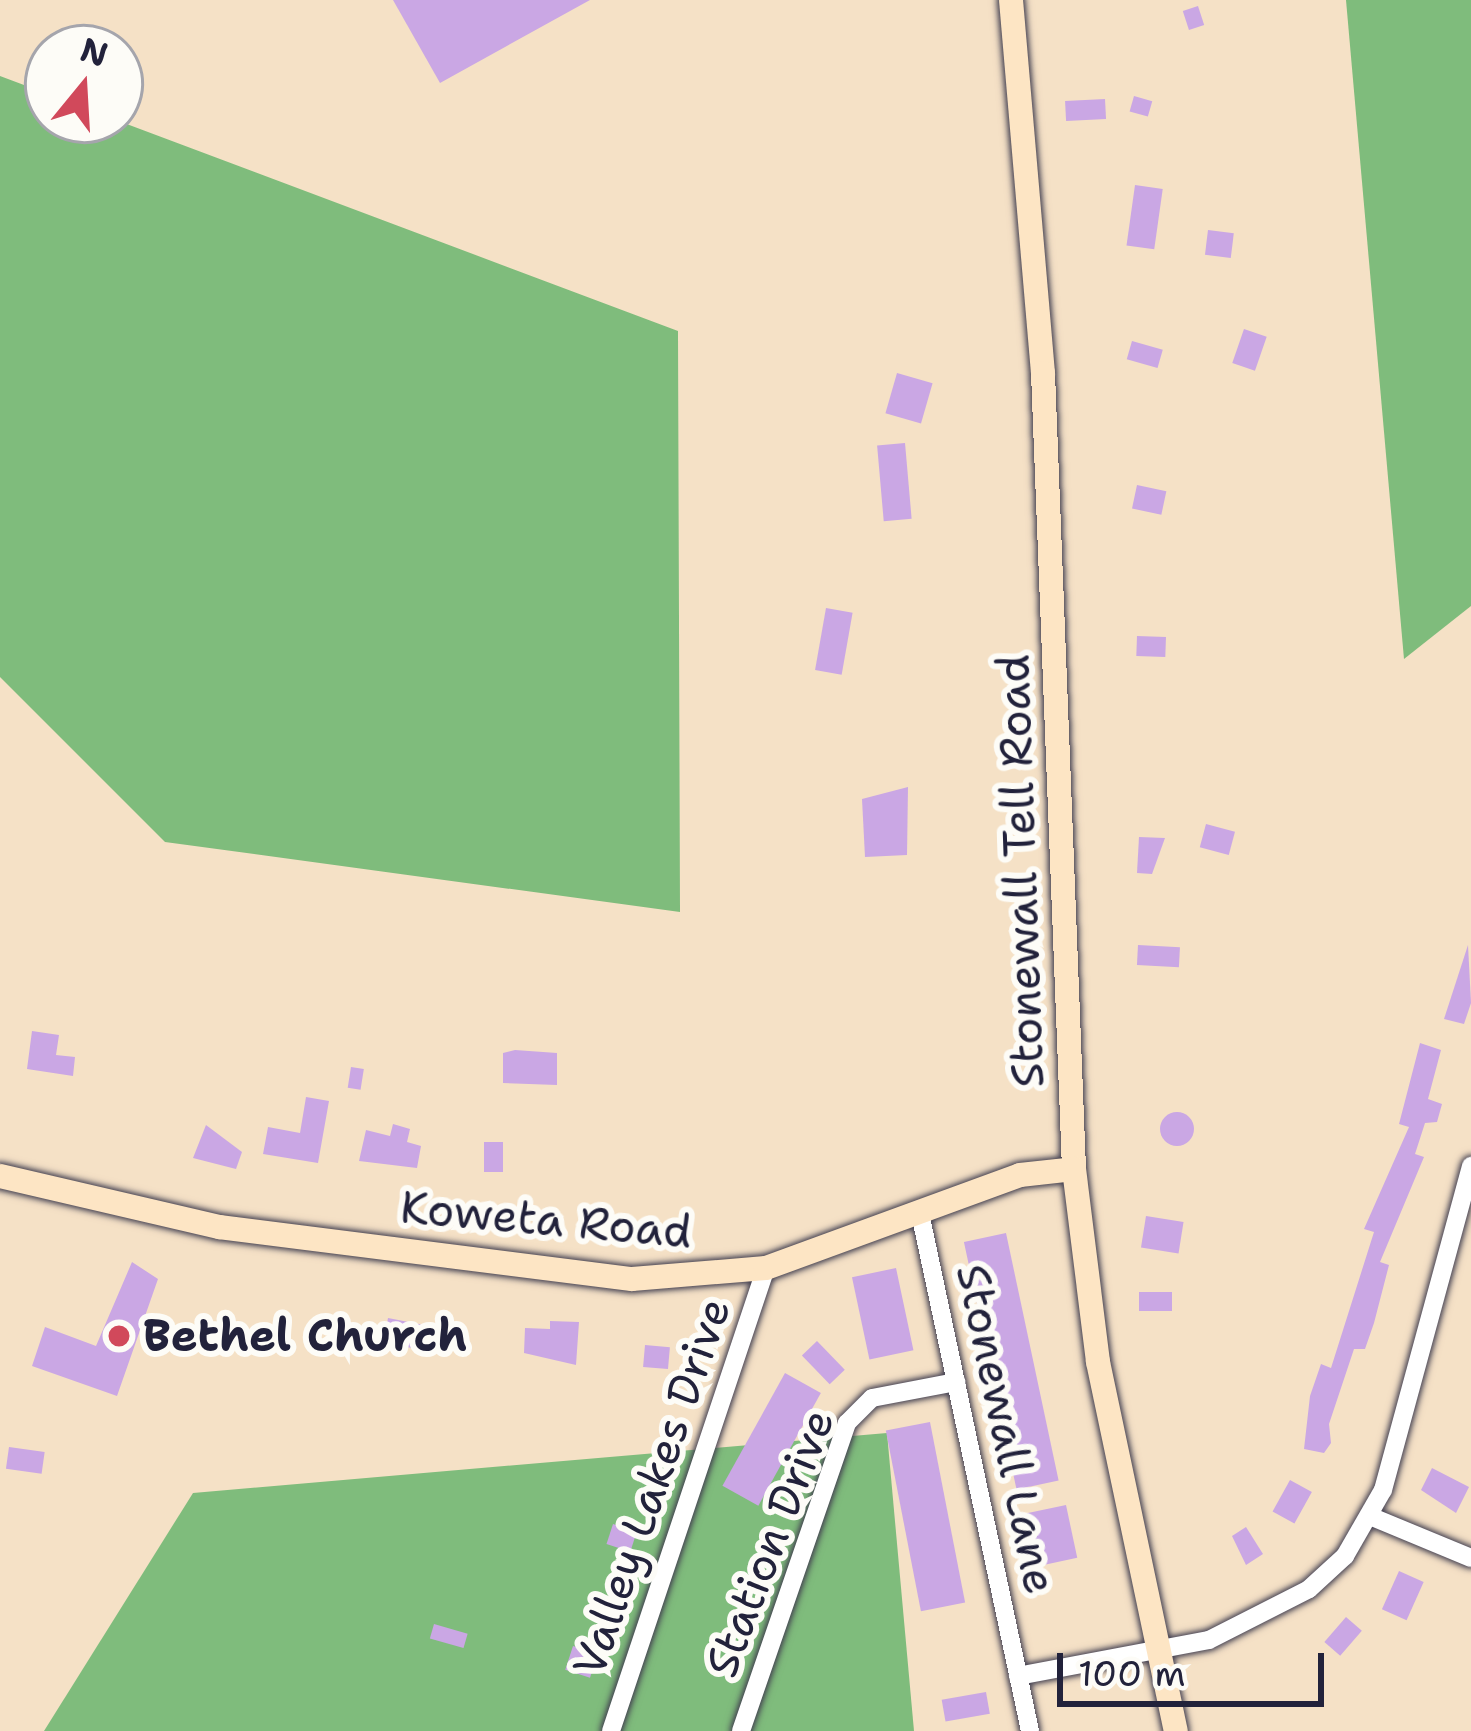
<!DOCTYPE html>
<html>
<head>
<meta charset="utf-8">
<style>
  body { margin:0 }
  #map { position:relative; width:1471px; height:1731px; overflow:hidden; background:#f5e1c6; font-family:"Shantell Sans",sans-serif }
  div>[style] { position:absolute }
  .forest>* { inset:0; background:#7fbc7c }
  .building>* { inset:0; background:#caa7e4; transform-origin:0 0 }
  .round { border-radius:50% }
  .roads { filter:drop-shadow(0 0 3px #423f50) drop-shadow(0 0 3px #423f50) }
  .street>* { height:18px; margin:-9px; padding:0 9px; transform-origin:9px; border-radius:9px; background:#fff }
  .secondary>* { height:24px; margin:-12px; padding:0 12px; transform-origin:12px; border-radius:12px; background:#fde5c4 }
  .dots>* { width:33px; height:33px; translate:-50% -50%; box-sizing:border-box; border:6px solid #fdfcf7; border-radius:50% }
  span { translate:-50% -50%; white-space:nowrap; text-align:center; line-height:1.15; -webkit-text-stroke:12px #fdfcf7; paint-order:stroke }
  .street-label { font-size:45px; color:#22223b }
  .poi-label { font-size:45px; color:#22223b; font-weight:700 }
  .left { translate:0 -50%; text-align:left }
  .north { position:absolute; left:24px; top:24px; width:120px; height:120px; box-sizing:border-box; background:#fdfcf7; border:3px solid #a5a5ac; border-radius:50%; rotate:18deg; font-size:33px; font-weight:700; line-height:48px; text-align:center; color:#22223b }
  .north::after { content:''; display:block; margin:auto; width:42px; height:54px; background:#d1495b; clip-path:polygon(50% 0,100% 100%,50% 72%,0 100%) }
  .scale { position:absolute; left:1057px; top:1653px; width:267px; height:54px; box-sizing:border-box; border:6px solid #22223b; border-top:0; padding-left:15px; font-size:36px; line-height:42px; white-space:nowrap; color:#22223b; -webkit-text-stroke:9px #fdfcf7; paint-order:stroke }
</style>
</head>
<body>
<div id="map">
  <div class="forest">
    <div style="clip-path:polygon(1346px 0,1471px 0,1471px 606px,1404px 659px)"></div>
    <div style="clip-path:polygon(0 76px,48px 94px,48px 120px,116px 120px,678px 331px,680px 912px,165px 842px,0 677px)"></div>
    <div style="clip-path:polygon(887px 1433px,914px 1731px,44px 1731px,193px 1493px)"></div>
  </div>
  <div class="building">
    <div style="clip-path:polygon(393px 0,590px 0,440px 83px)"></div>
    <div style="left:1198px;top:6px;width:20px;height:16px;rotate:72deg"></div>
    <div style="left:1134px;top:96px;width:19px;height:16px;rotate:16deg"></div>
    <div style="left:1105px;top:99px;width:20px;height:40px;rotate:87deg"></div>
    <div style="left:1135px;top:185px;width:28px;height:61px;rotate:8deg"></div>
    <div style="left:1208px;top:230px;width:26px;height:25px;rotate:7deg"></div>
    <div style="left:1244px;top:329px;width:24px;height:36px;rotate:19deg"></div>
    <div style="left:1132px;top:341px;width:32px;height:19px;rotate:16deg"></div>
    <div style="left:897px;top:373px;width:37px;height:42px;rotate:16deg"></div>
    <div style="left:905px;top:443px;width:76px;height:28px;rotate:85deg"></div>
    <div style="left:1137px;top:485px;width:30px;height:24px;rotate:12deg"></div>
    <div style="left:826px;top:608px;width:27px;height:63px;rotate:10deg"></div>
    <div style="left:1137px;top:636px;width:29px;height:20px;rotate:2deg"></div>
    <div style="clip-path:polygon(908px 787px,907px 855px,865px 857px,862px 799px)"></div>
    <div style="left:1206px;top:824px;width:30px;height:24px;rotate:15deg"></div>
    <div style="clip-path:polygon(1139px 837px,1165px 838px,1152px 874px,1137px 873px)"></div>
    <div style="left:1138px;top:945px;width:42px;height:20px;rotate:3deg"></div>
    <div style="clip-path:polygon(1468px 945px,1471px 1003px,1464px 1024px,1444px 1019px)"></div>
    <div style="clip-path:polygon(32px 1031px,59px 1035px,56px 1055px,75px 1057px,73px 1076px,27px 1069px)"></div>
    <div style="clip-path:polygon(1420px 1043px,1441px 1050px,1428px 1099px,1442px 1104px,1437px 1122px,1425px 1123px,1415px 1154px,1424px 1157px,1380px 1262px,1389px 1265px,1374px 1323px,1365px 1349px,1354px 1349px,1329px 1424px,1331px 1443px,1324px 1453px,1304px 1449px,1310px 1396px,1321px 1364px,1331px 1368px,1374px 1232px,1364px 1229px,1409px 1127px,1399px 1124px)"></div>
    <div style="clip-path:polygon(515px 1050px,557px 1053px,557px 1085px,503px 1083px,503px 1053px)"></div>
    <div style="left:351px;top:1067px;width:13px;height:21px;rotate:9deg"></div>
    <div style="clip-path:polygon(306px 1097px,329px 1101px,318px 1163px,263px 1154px,268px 1127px,300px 1133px)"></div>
    <div class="round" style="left:1160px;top:1112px;width:34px;height:34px"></div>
    <div style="clip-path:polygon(393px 1124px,410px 1129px,407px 1142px,421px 1146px,417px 1168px,359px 1161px,366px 1130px,390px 1136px)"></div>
    <div style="clip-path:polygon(206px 1125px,242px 1152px,236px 1169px,193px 1158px)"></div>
    <div style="left:484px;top:1142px;width:19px;height:30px"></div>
    <div style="left:1146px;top:1216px;width:38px;height:32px;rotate:9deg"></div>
    <div style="left:1006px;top:1233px;width:253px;height:43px;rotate:78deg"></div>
    <div style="clip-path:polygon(132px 1262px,158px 1279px,117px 1396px,32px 1366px,45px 1327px,96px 1346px)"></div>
    <div style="left:896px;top:1268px;width:84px;height:45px;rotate:78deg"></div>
    <div style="left:1139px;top:1292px;width:33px;height:19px"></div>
    <div style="left:388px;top:1318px;width:64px;height:25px;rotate:11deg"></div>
    <div style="clip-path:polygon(550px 1321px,579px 1322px,576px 1365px,524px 1353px,525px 1328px,550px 1329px)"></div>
    <div style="left:817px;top:1341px;width:40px;height:21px;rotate:46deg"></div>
    <div style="left:645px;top:1345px;width:25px;height:22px;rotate:5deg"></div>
    <div style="left:785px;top:1373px;width:41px;height:129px;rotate:29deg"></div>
    <div style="left:930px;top:1422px;width:184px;height:45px;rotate:79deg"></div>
    <div style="left:9px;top:1447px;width:36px;height:22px;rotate:8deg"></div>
    <div style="clip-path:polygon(1432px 1468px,1469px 1487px,1456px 1513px,1421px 1490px)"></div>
    <div style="left:1290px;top:1480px;width:25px;height:36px;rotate:29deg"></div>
    <div style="left:1066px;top:1505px;width:54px;height:45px;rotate:78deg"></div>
    <div style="left:613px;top:1524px;width:25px;height:21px;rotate:18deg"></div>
    <div style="clip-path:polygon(1246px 1527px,1263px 1554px,1246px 1565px,1232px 1536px)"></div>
    <div style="left:1399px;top:1571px;width:27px;height:42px;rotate:24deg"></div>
    <div style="left:1346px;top:1617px;width:21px;height:33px;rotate:41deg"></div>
    <div style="left:434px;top:1624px;width:35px;height:15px;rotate:16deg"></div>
    <div style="left:573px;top:1646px;width:26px;height:25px;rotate:18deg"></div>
    <div style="left:986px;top:1692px;width:22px;height:45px;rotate:80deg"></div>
  </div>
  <div class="roads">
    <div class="street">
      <div style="left:920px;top:1213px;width:530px;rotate:78.01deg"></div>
      <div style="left:1372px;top:1517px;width:107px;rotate:22.5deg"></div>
      <div style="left:1018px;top:1676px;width:194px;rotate:-10.7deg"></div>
      <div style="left:1209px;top:1640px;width:112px;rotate:-27deg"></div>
      <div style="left:1309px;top:1589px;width:49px;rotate:-42.5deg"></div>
      <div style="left:1345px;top:1556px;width:76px;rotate:-60.1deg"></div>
      <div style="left:1383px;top:1490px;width:336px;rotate:-74.8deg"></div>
      <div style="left:611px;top:1731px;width:488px;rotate:-71.5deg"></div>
      <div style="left:741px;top:1731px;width:326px;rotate:-71deg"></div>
      <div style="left:847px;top:1423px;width:35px;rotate:-45deg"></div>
      <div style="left:872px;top:1398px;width:86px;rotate:-10.8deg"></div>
    </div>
    <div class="secondary">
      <div style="left:1011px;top:0;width:374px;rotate:85.1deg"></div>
      <div style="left:1043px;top:373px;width:797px;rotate:87.77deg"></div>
      <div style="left:1074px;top:1169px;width:194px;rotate:82.9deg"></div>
      <div style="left:1098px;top:1362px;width:377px;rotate:78.1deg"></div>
      <div style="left:0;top:1176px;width:225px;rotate:13.1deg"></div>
      <div style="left:219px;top:1227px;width:416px;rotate:7.2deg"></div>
      <div style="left:632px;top:1279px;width:134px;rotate:-4.7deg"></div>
      <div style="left:766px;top:1268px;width:270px;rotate:-20.1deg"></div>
      <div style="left:1020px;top:1175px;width:54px;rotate:-6.3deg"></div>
    </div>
  </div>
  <div class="dots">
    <div style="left:119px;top:1336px;background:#d1495b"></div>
  </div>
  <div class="street-label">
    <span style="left:1021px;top:871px;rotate:-92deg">Stonewall Tell Road</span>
    <span style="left:546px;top:1220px;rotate:5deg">Koweta Road</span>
    <span style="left:1006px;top:1429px;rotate:78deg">Stonewall Lane</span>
    <span style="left:652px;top:1487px;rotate:-71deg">Valley Lakes Drive</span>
    <span style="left:770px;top:1543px;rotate:-69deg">Station Drive</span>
  </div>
  <div class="poi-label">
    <span class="left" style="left:143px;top:1336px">Bethel Church</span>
  </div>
  <div class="north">N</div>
  <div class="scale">100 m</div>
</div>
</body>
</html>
